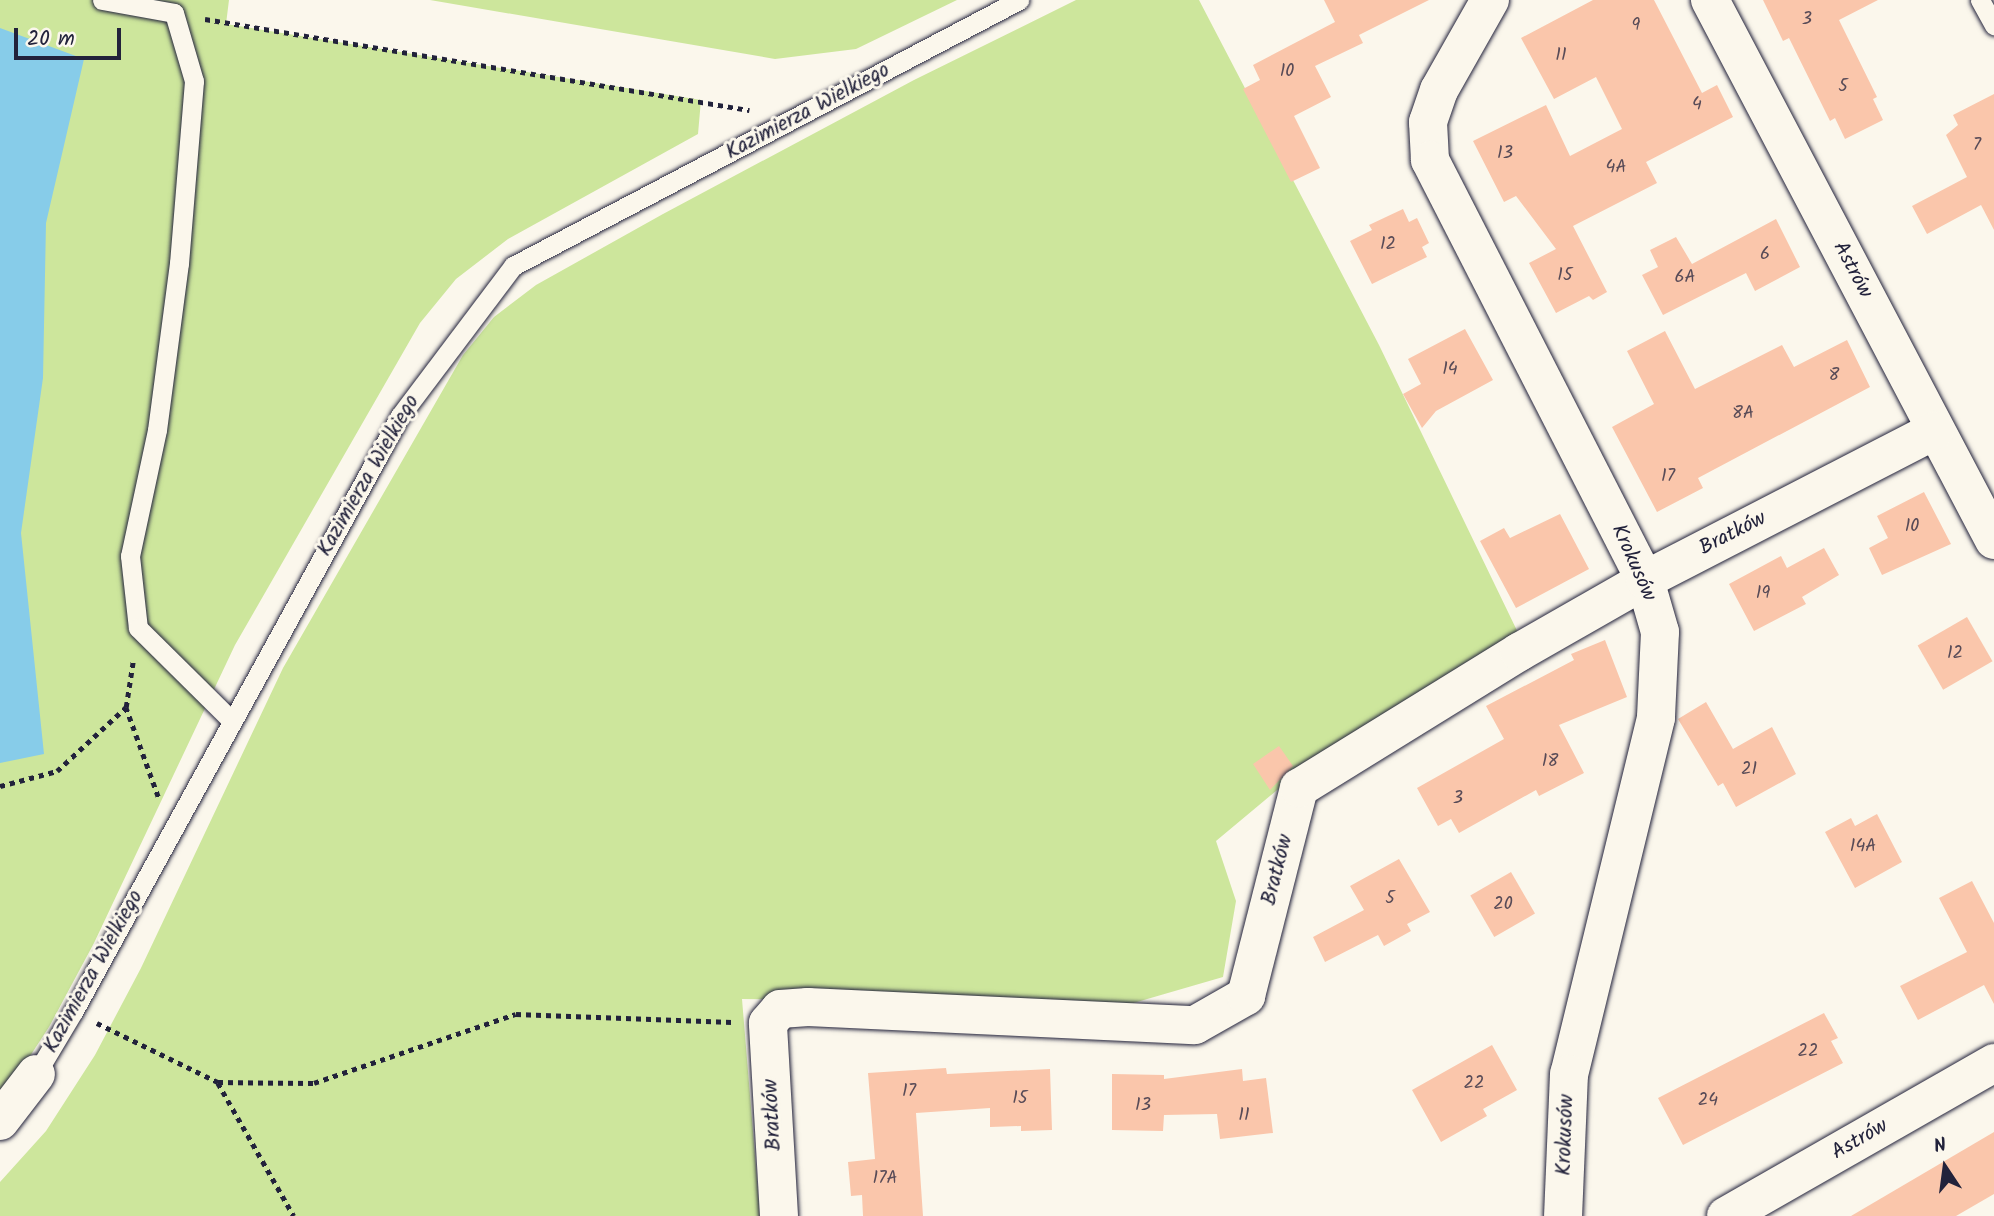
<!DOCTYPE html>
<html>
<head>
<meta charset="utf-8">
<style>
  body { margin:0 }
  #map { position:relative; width:1994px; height:1216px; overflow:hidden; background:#fbf7ec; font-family:Kalam,sans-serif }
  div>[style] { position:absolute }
  .green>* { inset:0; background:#cde69c }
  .water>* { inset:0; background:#87cce9 }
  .building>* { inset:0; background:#fac6ab; transform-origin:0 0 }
  .path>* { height:4.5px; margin-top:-2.25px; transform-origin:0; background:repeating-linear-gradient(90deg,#22223b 0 5px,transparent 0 10px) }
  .roads { filter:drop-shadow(0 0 2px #22223b) drop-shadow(0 0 2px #22223b) }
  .lane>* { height:19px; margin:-9.5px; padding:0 9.5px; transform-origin:9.5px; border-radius:9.5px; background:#fbf7ec }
  .street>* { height:38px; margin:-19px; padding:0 19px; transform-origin:19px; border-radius:19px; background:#fbf7ec }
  span { translate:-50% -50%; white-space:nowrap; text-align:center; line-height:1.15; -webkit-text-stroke:6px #fbf7ec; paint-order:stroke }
  .number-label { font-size:18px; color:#584b57 }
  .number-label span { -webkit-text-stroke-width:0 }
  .street-label { font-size:21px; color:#22223b }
  .north { position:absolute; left:1910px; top:1132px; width:70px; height:70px; -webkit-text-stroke:5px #fbf7ec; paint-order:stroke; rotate:347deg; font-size:19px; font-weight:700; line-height:28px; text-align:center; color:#22223b }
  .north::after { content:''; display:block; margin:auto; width:24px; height:32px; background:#22223b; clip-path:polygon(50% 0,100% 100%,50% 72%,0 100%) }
  .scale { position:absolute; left:14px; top:28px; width:107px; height:32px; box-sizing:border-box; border:4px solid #22223b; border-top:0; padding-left:9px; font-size:21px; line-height:24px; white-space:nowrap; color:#22223b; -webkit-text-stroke:5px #fbf7ec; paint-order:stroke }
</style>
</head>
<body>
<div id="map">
  <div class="green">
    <div style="clip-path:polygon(0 0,229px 0,226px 24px,701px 100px,698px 134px,508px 239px,456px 279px,420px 323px,235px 645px,94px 943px,49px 1027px,0 1102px)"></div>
    <div style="clip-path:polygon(430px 0,957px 0,856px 49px,775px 59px)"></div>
    <div style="clip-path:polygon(1076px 0,1199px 0,1379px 345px,1523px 643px,1301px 770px,1216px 841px,1236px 901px,1223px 977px,1130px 1004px,742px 999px,760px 1216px,0 1216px,0 1182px,46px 1131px,95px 1055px,141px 968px,283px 668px,463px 355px,494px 317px,536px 285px,663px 214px,914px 80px)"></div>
  </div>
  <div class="water">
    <div style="clip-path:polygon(0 28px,84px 59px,46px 223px,43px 378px,21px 533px,44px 754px,0 763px)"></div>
  </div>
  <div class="building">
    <div style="clip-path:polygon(1324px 0,1429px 0,1359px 35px,1363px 43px,1315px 66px,1331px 97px,1294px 116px,1320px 168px,1291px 182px,1243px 89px,1260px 80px,1253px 65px,1335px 22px)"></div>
    <div style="clip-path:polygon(1593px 0,1654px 0,1702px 93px,1717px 85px,1733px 117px,1646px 162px,1657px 183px,1573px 226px,1607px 292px,1593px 300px,1589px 296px,1556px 313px,1529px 263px,1556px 249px,1516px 196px,1504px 202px,1473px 141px,1546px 105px,1570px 156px,1622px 129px,1596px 77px,1554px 99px,1521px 38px)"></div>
    <div style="clip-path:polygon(1763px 0,1878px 0,1839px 20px,1877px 97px,1873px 99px,1883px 120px,1845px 139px,1835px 118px,1830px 121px,1789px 38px,1783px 41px)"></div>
    <div style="clip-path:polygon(1994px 94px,1994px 230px,1981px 205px,1927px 234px,1912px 206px,1967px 177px,1946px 135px,1958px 125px,1953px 115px)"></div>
    <div style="clip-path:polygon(1403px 209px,1409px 222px,1417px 218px,1429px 243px,1422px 247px,1427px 257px,1372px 284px,1350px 241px,1372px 230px,1369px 225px)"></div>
    <div style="clip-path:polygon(1776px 219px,1800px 267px,1755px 291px,1746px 273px,1663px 315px,1642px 275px,1658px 267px,1650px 250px,1676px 237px,1692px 264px)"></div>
    <div style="clip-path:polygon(1465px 329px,1493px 380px,1436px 411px,1422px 428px,1403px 394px,1421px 384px,1408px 359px)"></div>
    <div style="clip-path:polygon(1665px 331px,1695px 389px,1782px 345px,1794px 367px,1847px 340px,1870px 387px,1698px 478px,1703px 488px,1657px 512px,1612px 427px,1654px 404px,1627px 351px)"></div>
    <div style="clip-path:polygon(1924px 492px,1951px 544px,1882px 575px,1869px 548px,1888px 538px,1877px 516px)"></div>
    <div style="clip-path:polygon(1560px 514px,1589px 569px,1516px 608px,1480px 541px,1504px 528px,1510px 538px)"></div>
    <div style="clip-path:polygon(1824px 548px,1839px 575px,1802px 597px,1806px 604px,1754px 631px,1729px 584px,1781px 556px,1787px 568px)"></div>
    <div style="left:1967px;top:617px;width:51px;height:57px;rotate:60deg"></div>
    <div style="clip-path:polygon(1605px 640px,1627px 697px,1559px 725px,1584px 773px,1539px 796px,1536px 790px,1459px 833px,1451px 819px,1438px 826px,1417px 788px,1504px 739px,1486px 706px,1574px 660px,1571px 654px)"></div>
    <div style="clip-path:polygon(1706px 702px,1733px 749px,1772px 727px,1796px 774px,1736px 807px,1723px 783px,1718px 786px,1678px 719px)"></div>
    <div style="clip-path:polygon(1279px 746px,1293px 766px,1270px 790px,1253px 764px)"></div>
    <div style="clip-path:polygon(1877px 814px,1902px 862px,1855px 888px,1825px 832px,1851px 818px,1855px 826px)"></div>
    <div style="clip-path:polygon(1399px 859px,1430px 912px,1407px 924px,1411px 931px,1384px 946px,1378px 935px,1325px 962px,1313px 937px,1364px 910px,1350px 886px)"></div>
    <div style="left:1511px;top:872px;width:48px;height:47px;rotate:60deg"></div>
    <div style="clip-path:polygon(1972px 881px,1994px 923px,1994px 1004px,1984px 985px,1918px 1020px,1900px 986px,1967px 952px,1939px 898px)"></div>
    <div style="clip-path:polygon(1824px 1013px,1838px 1038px,1831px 1041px,1843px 1063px,1683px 1145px,1658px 1098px)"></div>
    <div style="clip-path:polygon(1492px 1045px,1517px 1090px,1483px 1109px,1487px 1116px,1441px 1142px,1412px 1090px)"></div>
    <div style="clip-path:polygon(946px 1068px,947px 1074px,1050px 1069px,1052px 1130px,1021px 1131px,1021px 1126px,990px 1127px,990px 1108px,916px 1113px,923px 1216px,863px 1216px,862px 1195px,851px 1196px,848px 1162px,875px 1159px,868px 1073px)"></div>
    <div style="clip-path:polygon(1242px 1069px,1243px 1081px,1266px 1078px,1273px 1133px,1220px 1139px,1217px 1114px,1164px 1115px,1163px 1131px,1112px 1130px,1112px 1074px,1164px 1075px,1164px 1079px)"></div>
    <div style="clip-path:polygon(1994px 1132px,1994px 1194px,1956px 1216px,1851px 1216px)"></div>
  </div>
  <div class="path">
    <div style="left:205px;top:19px;width:552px;rotate:9.5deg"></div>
    <div style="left:126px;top:707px;width:97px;rotate:70.1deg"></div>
    <div style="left:0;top:786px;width:59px;rotate:-14.7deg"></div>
    <div style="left:57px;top:771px;width:94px;rotate:-42.8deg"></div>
    <div style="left:126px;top:707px;width:47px;rotate:-81.3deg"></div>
    <div style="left:97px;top:1023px;width:135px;rotate:26deg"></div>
    <div style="left:218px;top:1082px;width:96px;rotate:0.6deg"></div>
    <div style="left:314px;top:1083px;width:213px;rotate:-18.9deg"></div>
    <div style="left:516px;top:1014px;width:216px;rotate:2.1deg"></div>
    <div style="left:218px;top:1083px;width:153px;rotate:60.3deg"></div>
  </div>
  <div class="roads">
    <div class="lane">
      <div style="left:102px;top:0;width:73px;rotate:10.2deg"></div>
      <div style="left:174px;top:13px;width:71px;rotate:73.6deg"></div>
      <div style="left:194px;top:81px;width:183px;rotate:94.7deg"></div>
      <div style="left:179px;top:263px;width:168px;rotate:97.5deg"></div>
      <div style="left:157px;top:430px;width:129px;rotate:102.1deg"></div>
      <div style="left:130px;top:556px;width:72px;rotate:83.7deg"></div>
      <div style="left:138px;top:628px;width:132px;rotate:44.7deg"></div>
      <div style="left:1980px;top:0;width:29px;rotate:61deg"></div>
      <div style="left:36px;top:1074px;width:72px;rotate:-59.2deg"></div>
      <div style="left:73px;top:1012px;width:680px;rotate:-61.25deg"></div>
      <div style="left:400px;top:416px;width:188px;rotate:-53deg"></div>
      <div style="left:513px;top:266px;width:572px;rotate:-27.73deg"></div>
    </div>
    <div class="street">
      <div style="left:1490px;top:0;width:103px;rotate:119.5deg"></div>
      <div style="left:1439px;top:90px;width:34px;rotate:109deg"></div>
      <div style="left:1428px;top:122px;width:38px;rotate:87deg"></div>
      <div style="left:1430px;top:160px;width:472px;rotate:62.9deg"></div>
      <div style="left:1645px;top:580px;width:54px;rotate:73.9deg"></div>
      <div style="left:1660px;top:632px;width:86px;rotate:92.7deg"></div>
      <div style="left:1656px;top:718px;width:366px;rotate:103.7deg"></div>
      <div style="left:1569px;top:1074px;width:142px;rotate:92.4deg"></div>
      <div style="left:1710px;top:0;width:610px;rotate:62.26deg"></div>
      <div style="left:0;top:1121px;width:59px;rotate:-52.5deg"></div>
      <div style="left:779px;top:1216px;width:193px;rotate:-93.3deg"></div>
      <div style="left:768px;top:1023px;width:18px;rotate:-49deg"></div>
      <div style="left:780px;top:1009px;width:28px;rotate:-4deg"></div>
      <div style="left:808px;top:1007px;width:387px;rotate:2.7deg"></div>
      <div style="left:1195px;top:1025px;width:59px;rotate:-29.6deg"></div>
      <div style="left:1246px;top:996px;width:215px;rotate:-75.7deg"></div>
      <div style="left:1299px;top:788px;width:259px;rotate:-31.7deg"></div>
      <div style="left:1519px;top:652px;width:145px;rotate:-29.7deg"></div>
      <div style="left:1645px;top:580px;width:326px;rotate:-27.3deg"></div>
      <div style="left:1726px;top:1216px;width:309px;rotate:-29.7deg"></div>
    </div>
  </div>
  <div class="number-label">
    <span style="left:1807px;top:20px">3</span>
    <span style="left:1636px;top:26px">9</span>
    <span style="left:1561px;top:56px">11</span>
    <span style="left:1287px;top:72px">10</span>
    <span style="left:1843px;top:87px">5</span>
    <span style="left:1697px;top:105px">4</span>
    <span style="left:1977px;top:146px">7</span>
    <span style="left:1505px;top:154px">13</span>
    <span style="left:1616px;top:168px">4A</span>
    <span style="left:1388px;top:245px">12</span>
    <span style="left:1765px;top:255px">6</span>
    <span style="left:1565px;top:276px">15</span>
    <span style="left:1685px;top:278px">6A</span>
    <span style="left:1450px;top:370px">14</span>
    <span style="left:1834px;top:376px">8</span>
    <span style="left:1743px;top:414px">8A</span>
    <span style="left:1668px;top:477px">17</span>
    <span style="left:1912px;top:527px">10</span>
    <span style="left:1763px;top:594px">19</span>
    <span style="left:1955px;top:654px">12</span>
    <span style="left:1550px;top:762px">18</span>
    <span style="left:1749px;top:770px">21</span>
    <span style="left:1458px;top:799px">3</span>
    <span style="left:1863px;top:847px">14A</span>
    <span style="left:1390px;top:899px">5</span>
    <span style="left:1503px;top:905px">20</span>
    <span style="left:1808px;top:1052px">22</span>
    <span style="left:1474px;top:1084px">22</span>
    <span style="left:909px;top:1092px">17</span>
    <span style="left:1020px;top:1099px">15</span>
    <span style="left:1708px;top:1101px">24</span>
    <span style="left:1143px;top:1106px">13</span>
    <span style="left:1244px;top:1116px">11</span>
    <span style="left:885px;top:1179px">17A</span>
  </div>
  <div class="street-label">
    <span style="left:808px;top:112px;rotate:-28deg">Kazimierza Wielkiego</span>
    <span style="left:1852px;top:270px;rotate:62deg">Astrów</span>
    <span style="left:369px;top:476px;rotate:-60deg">Kazimierza Wielkiego</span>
    <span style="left:1733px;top:534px;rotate:-27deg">Bratków</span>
    <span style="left:1633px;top:563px;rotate:66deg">Krokusów</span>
    <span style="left:1278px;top:870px;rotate:-76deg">Bratków</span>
    <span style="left:94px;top:972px;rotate:-61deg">Kazimierza Wielkiego</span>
    <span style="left:773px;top:1115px;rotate:-93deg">Bratków</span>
    <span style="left:1566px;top:1135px;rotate:-88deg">Krokusów</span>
    <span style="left:1860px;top:1140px;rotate:-30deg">Astrów</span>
  </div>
  <div class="north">N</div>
  <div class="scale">20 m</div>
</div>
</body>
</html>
